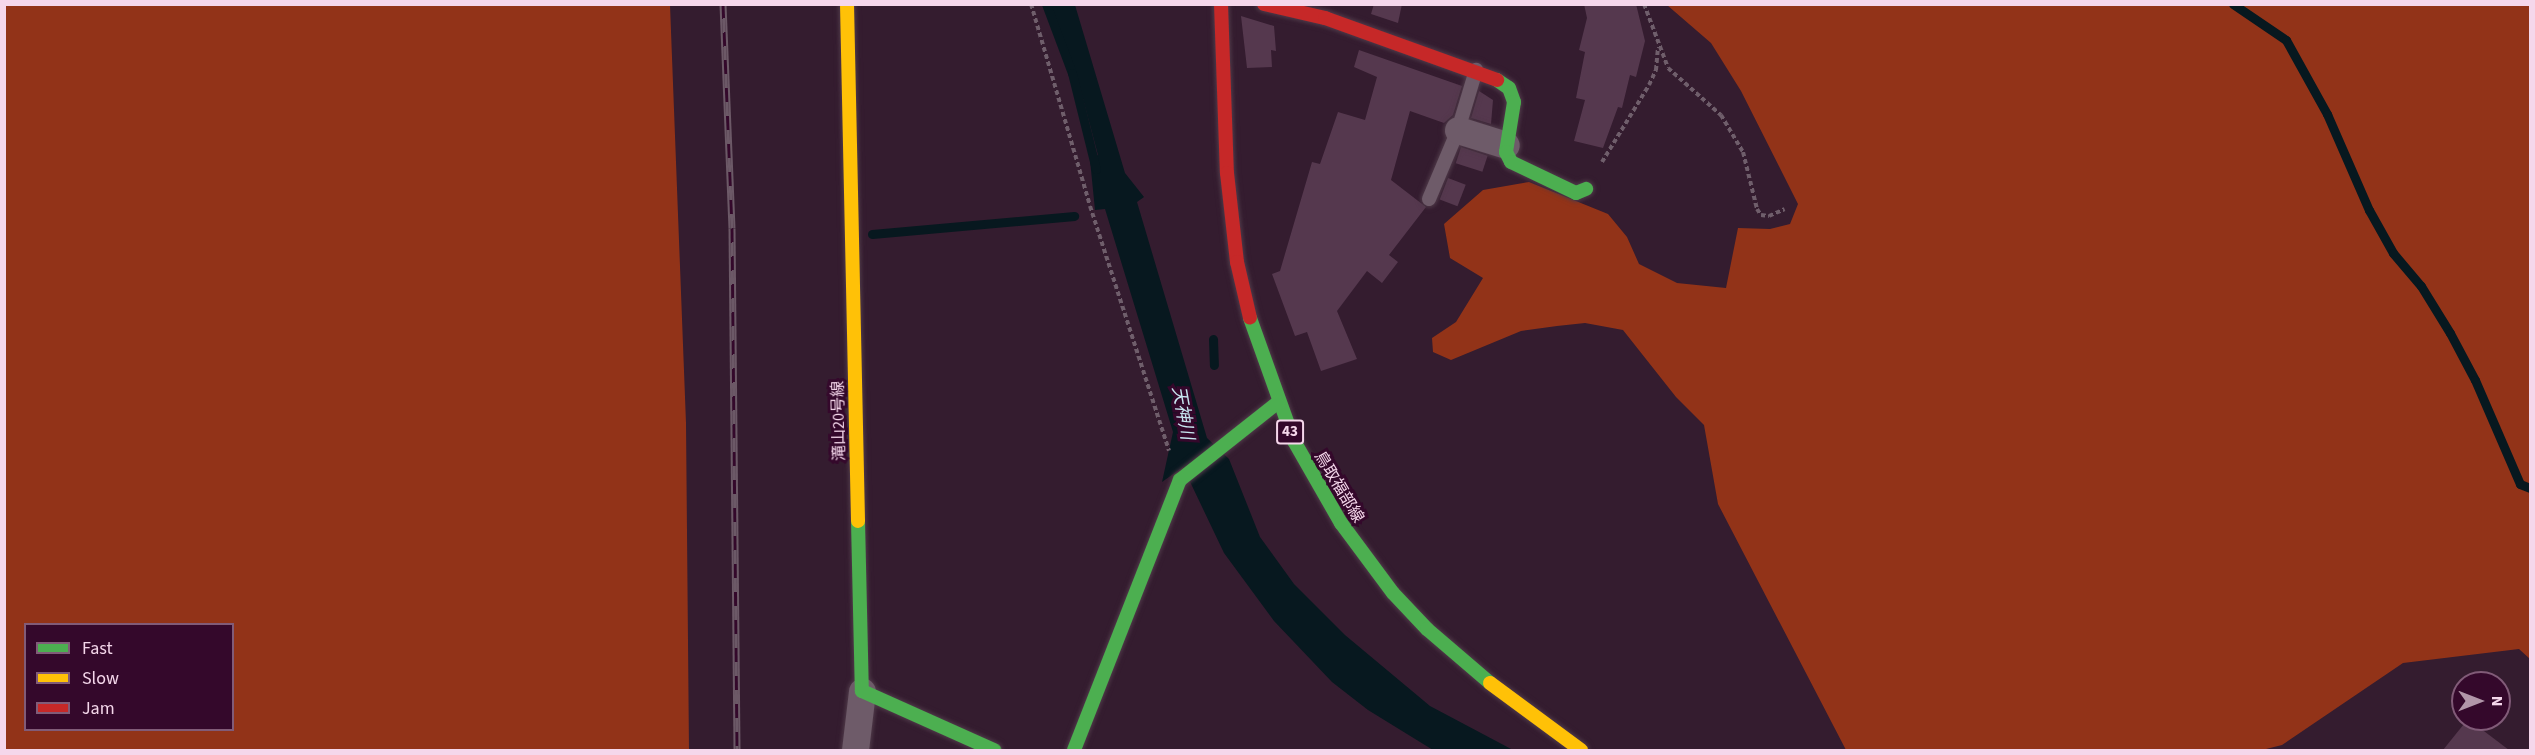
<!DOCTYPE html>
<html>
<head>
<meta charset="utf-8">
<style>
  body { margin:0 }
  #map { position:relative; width:2535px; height:755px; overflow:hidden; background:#341c2f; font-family:"Source Sans 3","Noto Sans JP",sans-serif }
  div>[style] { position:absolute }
  .forest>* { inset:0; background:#923318 }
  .water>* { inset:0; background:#07181f }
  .stream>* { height:9px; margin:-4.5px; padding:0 4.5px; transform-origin:4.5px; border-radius:4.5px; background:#07181f }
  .building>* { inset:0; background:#55384e; transform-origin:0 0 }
  .path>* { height:4px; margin-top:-2px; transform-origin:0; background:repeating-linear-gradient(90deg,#6f5e6b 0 4.5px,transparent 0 7.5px) }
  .roads { filter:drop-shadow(0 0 2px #4f3a49) drop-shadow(0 0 2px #4f3a49) }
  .lane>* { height:14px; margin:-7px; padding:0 7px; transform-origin:7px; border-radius:7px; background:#6e5b69 }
  .street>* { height:27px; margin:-13.5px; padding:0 13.5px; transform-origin:13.5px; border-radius:13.5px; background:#6e5b69 }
  .fast>* { height:14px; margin:-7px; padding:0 7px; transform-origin:7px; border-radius:7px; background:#4caf50 }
  .slow>* { height:14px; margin:-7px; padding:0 7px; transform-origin:7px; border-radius:7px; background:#ffc107 }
  .jam>* { height:14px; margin:-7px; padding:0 7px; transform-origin:7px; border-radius:7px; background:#c62828 }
  .rail>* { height:7px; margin-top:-3.5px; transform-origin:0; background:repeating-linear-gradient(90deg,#34082b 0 14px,#6c5967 0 28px); box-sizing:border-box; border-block:2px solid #6c5967 }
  span { translate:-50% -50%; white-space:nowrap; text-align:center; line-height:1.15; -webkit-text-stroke:6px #34082b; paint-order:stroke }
  .shield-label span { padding:2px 4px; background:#34082b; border:2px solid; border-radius:4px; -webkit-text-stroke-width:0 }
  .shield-label { font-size:15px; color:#f5d7eb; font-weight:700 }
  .street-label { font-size:16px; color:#f5d7eb }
  .water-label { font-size:18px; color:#c8e7f1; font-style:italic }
  .frame { position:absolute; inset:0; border:6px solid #f5d7eb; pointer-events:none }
  .legend { position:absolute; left:24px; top:623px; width:210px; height:108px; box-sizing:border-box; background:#34082b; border:2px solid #815b78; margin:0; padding:8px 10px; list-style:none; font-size:18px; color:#f5d7eb }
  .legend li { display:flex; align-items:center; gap:12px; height:30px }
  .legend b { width:30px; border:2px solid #815b78 }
  .north { position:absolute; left:2451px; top:671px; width:60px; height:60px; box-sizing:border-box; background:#34082b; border:2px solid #815b78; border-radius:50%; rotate:90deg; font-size:16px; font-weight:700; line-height:24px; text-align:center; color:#f5d7eb }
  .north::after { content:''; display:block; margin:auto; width:21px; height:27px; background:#b196a9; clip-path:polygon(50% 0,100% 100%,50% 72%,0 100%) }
</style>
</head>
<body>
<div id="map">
  <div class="forest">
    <div style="clip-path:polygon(evenodd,4px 5px,670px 5px,686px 423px,689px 750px,5px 750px,4px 5px,26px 624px,232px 624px,232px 730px,26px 730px,26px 624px)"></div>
    <div style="clip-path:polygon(1667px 5px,2530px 5px,2530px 659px,2519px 649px,2403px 663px,2282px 745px,2262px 750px,1846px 750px,1718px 504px,1704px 425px,1676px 397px,1623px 330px,1585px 323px,1557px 326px,1521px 331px,1451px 360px,1433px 352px,1432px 338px,1456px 322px,1483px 278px,1450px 258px,1444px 224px,1483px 190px,1529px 182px,1608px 214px,1627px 237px,1639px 264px,1677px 283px,1726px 288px,1738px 228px,1770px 229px,1790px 224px,1798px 204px,1741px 91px,1711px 43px)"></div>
  </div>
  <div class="water">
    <div style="clip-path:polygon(1051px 5px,1075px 5px,1125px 173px,1144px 197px,1137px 202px,1207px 438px,1229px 459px,1260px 537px,1294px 584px,1345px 635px,1430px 706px,1513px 750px,1433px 750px,1368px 710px,1332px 682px,1274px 621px,1224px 553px,1183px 467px,1162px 482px,1173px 432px,1105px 209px,1095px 210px,1090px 160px,1098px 155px,1077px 76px)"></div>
  </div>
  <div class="stream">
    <div style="left:1046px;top:4px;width:74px;rotate:69.4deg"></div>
    <div style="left:1072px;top:73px;width:99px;rotate:76deg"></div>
    <div style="left:2233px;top:4px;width:64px;rotate:34.2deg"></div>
    <div style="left:2286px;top:40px;width:85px;rotate:61deg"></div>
    <div style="left:2327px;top:114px;width:105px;rotate:66.4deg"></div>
    <div style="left:2369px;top:210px;width:49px;rotate:60.8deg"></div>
    <div style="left:2393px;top:253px;width:43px;rotate:49.7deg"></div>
    <div style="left:2421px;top:286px;width:55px;rotate:58.3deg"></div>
    <div style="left:2450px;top:333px;width:53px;rotate:62deg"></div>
    <div style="left:2475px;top:380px;width:113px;rotate:66.6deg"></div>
    <div style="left:2520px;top:484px;width:11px;rotate:22deg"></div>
    <div style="left:872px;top:234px;width:203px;rotate:-5.1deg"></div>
    <div style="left:1213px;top:339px;width:26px;rotate:88deg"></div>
  </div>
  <div class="building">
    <div style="clip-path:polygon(1374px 4px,1402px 4px,1398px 23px,1371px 14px)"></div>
    <div style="clip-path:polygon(1584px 4px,1636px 4px,1645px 41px,1636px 77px,1630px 75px,1622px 108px,1618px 107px,1603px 148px,1574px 141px,1585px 100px,1576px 98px,1585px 52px,1579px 50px,1587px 18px)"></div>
    <div style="clip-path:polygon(1241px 16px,1274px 26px,1276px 51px,1271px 50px,1272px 67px,1247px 68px)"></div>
    <div style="clip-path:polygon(1359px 50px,1462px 86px,1453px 115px,1444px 123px,1410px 111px,1391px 180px,1426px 207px,1389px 255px,1398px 262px,1382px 283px,1367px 271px,1337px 311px,1357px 359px,1321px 371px,1307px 332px,1295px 336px,1272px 274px,1280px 271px,1312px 162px,1320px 164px,1338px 112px,1365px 120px,1377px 77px,1354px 67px)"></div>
    <div style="clip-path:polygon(1479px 91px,1493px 100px,1491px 124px,1471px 118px)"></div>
    <div style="left:1461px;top:147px;width:28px;height:17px;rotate:18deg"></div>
    <div style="left:1448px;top:178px;width:19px;height:23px;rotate:21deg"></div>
    <div style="clip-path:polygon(2468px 719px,2509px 750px,2443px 750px)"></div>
  </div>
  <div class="path">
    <div style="left:1031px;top:4px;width:210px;rotate:73.7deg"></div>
    <div style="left:1090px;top:206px;width:257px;rotate:72.1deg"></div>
    <div style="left:1644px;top:4px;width:68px;rotate:69.4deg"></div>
    <div style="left:1668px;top:68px;width:71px;rotate:41.6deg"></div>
    <div style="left:1721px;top:115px;width:43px;rotate:59.3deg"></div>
    <div style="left:1743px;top:152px;width:59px;rotate:76.2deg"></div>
    <div style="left:1757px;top:209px;width:7px;rotate:56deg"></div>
    <div style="left:1761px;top:215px;width:8px;rotate:7deg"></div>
    <div style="left:1769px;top:216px;width:17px;rotate:-24deg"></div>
    <div style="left:1602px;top:162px;width:90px;rotate:-58.6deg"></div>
    <div style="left:1649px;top:85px;width:17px;rotate:-65deg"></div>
    <div style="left:1656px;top:70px;width:23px;rotate:-85deg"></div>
  </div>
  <div class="roads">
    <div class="lane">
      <div style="left:1429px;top:199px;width:75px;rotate:-67.2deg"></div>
      <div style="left:1458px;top:130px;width:63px;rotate:-73.3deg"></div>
    </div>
    <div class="street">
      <div style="left:1458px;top:130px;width:50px;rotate:17.4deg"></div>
      <div style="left:855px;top:750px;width:59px;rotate:-83.2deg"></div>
    </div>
    <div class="fast">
      <div style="left:1497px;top:80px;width:14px;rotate:34deg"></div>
      <div style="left:1509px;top:88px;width:15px;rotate:70deg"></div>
      <div style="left:1514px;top:102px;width:51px;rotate:99.1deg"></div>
      <div style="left:1506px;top:152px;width:11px;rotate:63deg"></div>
      <div style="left:1511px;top:162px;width:72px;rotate:25.5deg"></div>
      <div style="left:1576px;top:193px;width:11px;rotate:-22deg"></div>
      <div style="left:1250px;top:318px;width:131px;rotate:70.3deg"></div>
      <div style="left:1294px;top:441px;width:95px;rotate:60.2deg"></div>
      <div style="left:1341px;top:523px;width:87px;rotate:53.4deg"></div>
      <div style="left:1393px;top:593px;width:50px;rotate:46.6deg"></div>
      <div style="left:1427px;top:629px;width:83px;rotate:40.6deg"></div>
      <div style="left:858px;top:521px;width:170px;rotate:88.7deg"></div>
      <div style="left:862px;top:691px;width:145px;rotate:24.1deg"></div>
      <div style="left:1074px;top:750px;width:290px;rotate:-68.6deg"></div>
      <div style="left:1180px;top:480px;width:124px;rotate:-38.4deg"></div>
    </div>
    <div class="slow">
      <div style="left:847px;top:4px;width:517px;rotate:88.78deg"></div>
      <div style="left:1490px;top:683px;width:113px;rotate:36.4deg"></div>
    </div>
    <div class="jam">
      <div style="left:1221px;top:4px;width:169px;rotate:88deg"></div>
      <div style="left:1227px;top:173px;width:90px;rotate:83.6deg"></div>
      <div style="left:1237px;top:262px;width:57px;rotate:76.9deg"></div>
      <div style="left:1264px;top:4px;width:63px;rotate:12.9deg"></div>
      <div style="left:1325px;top:18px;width:183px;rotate:19.8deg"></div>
    </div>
  </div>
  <div class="rail">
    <div style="left:723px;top:4px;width:224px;rotate:87.7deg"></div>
    <div style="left:732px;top:228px;width:522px;rotate:89.45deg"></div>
  </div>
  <div class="shield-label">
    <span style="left:1290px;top:432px">43</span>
  </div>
  <div class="street-label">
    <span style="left:839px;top:421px;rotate:-91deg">滝山20号線</span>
    <span style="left:1339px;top:487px;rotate:59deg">鳥取福部線</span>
  </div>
  <div class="water-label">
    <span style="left:1182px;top:413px;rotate:80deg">天神川</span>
  </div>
  <div class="frame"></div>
  <ul class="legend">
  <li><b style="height:8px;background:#4caf50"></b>Fast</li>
  <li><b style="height:8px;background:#ffc107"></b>Slow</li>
  <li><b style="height:8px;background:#c62828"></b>Jam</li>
  </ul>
  <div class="north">N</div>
</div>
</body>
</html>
